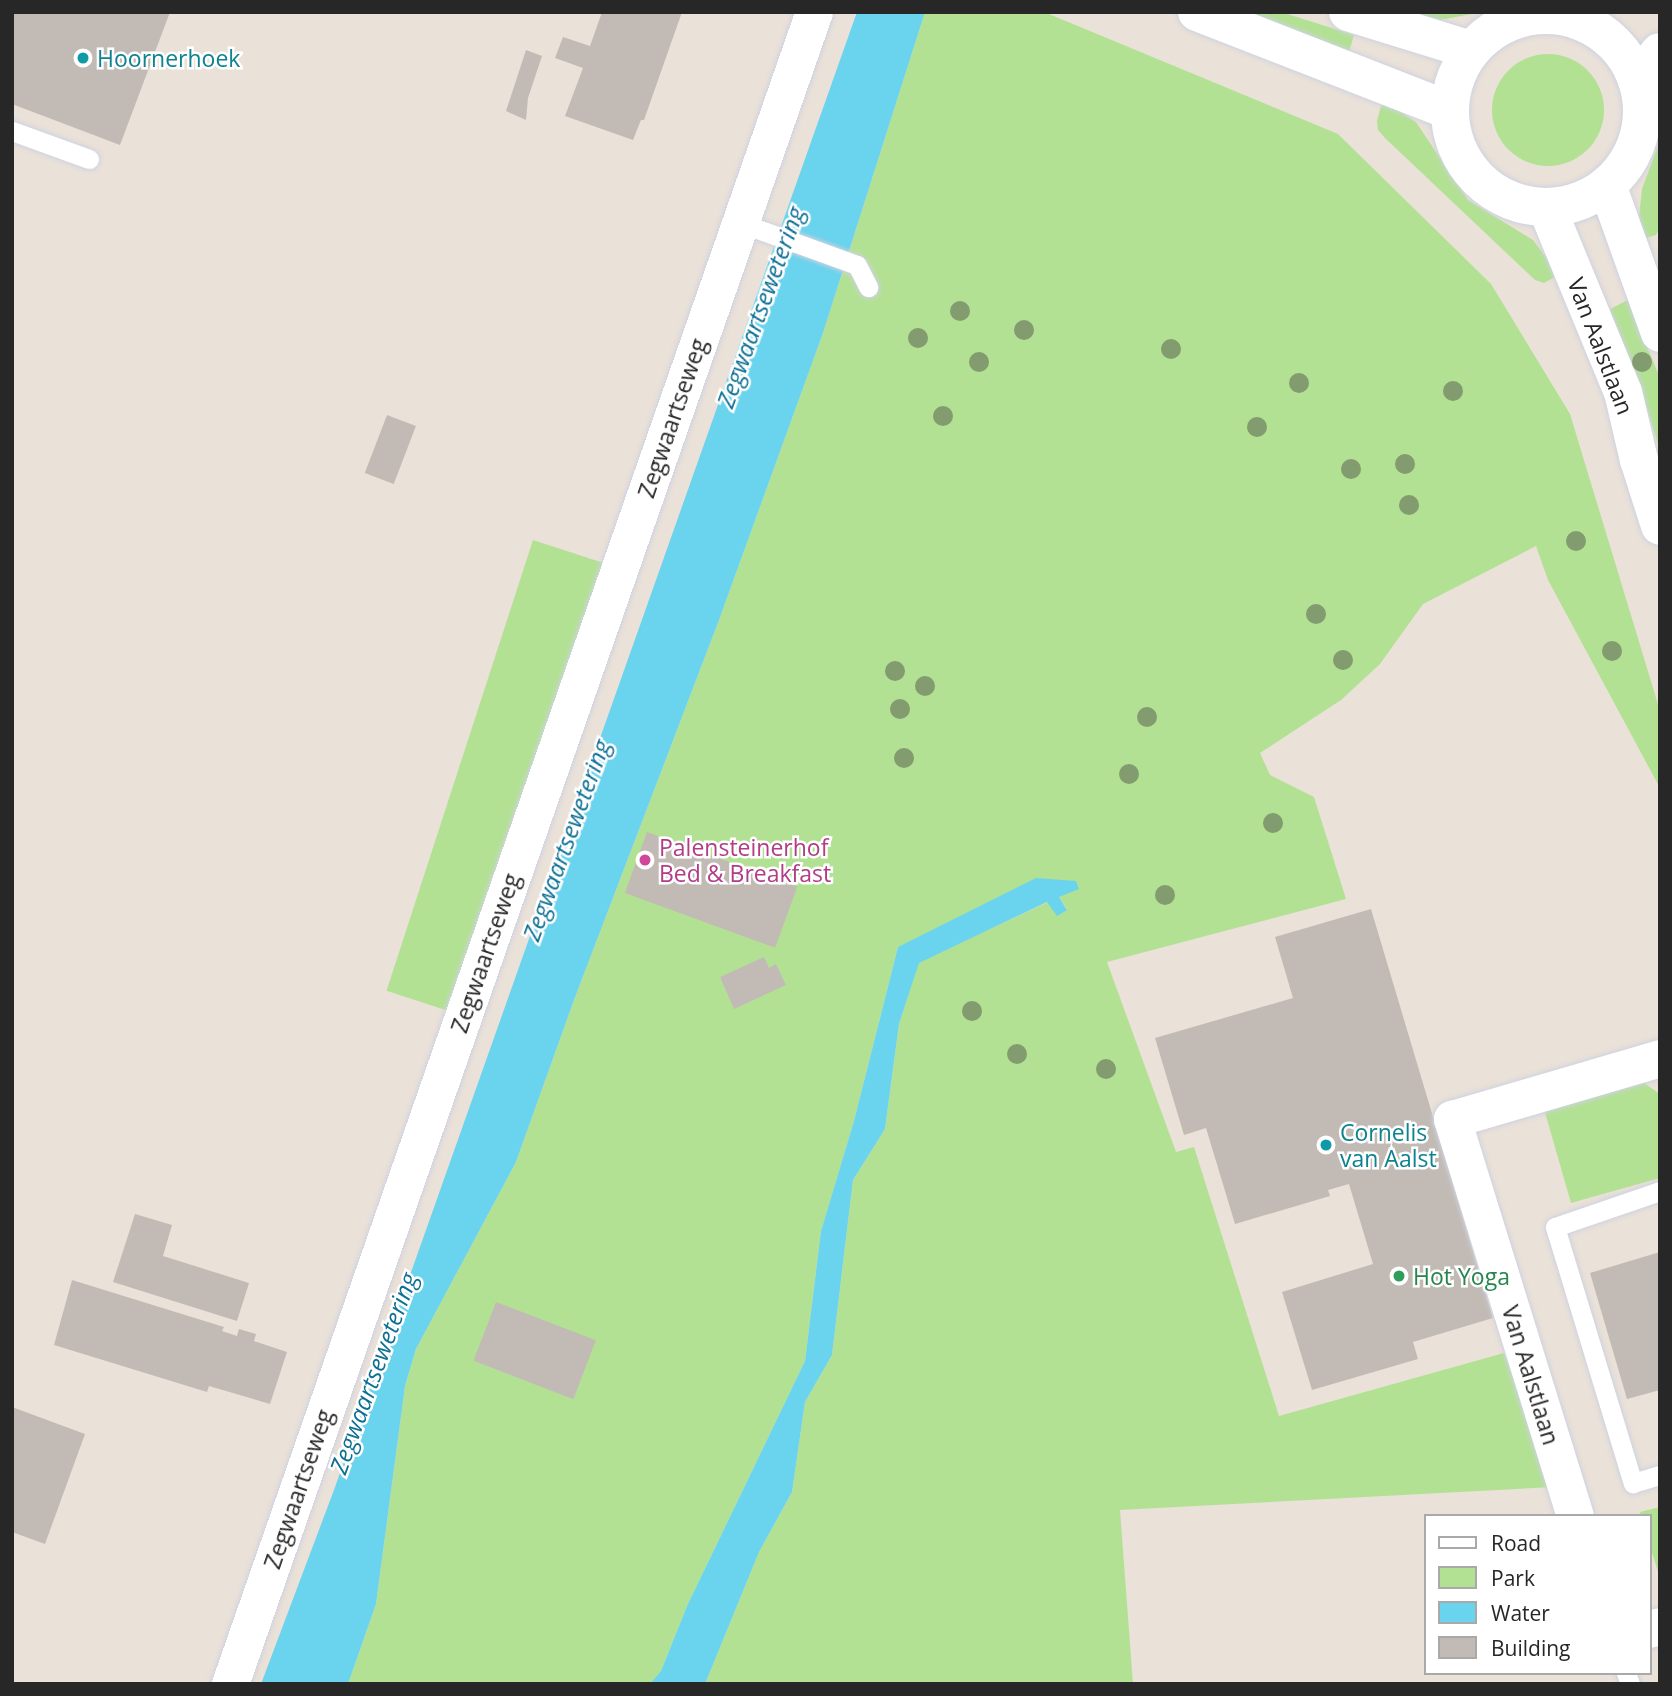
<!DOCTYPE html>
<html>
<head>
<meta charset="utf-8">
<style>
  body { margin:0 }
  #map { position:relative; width:1672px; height:1696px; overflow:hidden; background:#eae1d8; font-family:"Open Sans",sans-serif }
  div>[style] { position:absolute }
  .green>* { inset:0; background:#b3e194; transform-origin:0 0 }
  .round { border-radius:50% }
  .water>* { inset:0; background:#6ad3ed }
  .building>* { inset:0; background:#c2bbb5; transform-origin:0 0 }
  .roads { filter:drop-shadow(0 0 2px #ced2e0) drop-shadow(0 0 2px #ced2e0) }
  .lane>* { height:19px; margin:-9.5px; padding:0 9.5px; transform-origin:9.5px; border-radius:9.5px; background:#fff }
  .street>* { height:37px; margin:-18.5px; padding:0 18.5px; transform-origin:18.5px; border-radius:18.5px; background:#fff }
  .secondary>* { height:38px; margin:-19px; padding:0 19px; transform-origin:19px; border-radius:19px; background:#fff }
  .secondary>.ring { margin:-19px; padding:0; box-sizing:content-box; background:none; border:38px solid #fff; border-radius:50% }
  .trees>* { width:20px; height:20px; margin:-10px; border-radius:50%; background:#829b6f }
  .dots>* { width:19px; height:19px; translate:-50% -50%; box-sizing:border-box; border:4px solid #fff; border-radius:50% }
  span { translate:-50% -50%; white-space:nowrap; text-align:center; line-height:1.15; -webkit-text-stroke:5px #fff; paint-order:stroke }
  .culture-label { font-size:23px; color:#0d838f }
  .left { translate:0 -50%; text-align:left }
  .street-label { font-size:23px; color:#272727 }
  .hotel-label { font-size:23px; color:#b23c85 }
  .leisure-label { font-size:23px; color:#27864d }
  .water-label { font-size:24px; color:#0e6f94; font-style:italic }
  .frame { position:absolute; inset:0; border:14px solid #272727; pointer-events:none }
  .legend { position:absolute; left:1424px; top:1514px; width:228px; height:161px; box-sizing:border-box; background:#fff; border:2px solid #a9a9a9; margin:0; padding:9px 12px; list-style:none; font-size:21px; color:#272727 }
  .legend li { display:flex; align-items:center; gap:14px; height:35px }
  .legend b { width:35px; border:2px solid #a9a9a9 }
</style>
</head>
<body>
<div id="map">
  <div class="green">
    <div style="clip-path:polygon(925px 12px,1044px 12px,1338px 134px,1491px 284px,1570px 414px,1660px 711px,1660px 788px,1548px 580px,1536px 546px,1423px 604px,1380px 664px,1341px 700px,1260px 753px,1270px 775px,1314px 797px,1346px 899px,1107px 962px,1176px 1152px,1194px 1147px,1279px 1416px,1504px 1353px,1552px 1487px,1120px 1510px,1133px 1684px,705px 1684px,759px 1552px,792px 1492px,805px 1402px,832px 1355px,853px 1180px,885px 1129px,899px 1024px,919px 962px,1048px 902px,1067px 909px,1059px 897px,1076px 881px,1067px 882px,898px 947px,854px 1121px,821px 1231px,805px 1361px,687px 1606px,661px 1671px,650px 1684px,348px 1684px,376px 1604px,405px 1386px,416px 1349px,516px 1162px,574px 1000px,719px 620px,823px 333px)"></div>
    <div style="clip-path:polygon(1239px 12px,1281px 12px,1354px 35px,1348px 55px)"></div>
    <div style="clip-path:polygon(1482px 12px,1440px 20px,1415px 13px)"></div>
    <div class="round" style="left:1492px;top:54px;width:112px;height:112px"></div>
    <div style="clip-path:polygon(1386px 103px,1416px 122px,1468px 200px,1533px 240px,1548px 260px,1555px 277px,1544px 283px,1535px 280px,1385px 138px,1378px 130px,1377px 121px,1381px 106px)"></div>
    <div style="clip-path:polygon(1660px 140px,1660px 227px,1656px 235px,1643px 239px,1639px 217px,1642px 189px)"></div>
    <div style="clip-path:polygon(1628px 300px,1660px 378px,1660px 451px,1642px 392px,1608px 310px)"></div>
    <div style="left:533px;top:540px;width:79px;height:474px;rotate:18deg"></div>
    <div style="clip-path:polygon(1641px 1081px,1660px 1094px,1660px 1178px,1571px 1203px,1544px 1109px)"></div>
    <div style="clip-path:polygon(1660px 1507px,1660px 1578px,1649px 1543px,1649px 1516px,1641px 1516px,1640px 1512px)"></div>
  </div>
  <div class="water">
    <div style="clip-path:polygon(857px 12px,925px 12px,823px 333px,719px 620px,574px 1000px,516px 1162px,416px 1349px,405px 1386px,376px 1604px,348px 1684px,261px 1684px,334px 1490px)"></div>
    <div style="clip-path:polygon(1036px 878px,1076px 881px,1079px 889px,1059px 897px,1067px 910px,1057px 916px,1047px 902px,919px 963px,899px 1024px,885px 1129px,853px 1180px,832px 1355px,805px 1402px,792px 1492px,759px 1552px,705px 1684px,650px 1684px,661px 1671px,687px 1606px,805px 1361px,821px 1231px,854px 1121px,898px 947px)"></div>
  </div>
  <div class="building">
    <div style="clip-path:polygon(12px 12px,170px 12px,120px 145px,12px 104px)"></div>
    <div style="clip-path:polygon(602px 12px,682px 12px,644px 120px,641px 120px,633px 140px,565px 116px,583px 68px,555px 58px,563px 37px,590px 46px)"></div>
    <div style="clip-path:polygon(526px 50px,542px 56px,528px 98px,526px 120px,506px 111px)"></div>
    <div style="left:387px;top:415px;width:31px;height:62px;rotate:21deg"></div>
    <div style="left:647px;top:832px;width:160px;height:65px;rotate:20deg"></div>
    <div style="clip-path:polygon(1371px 909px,1493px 1318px,1413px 1342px,1418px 1359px,1312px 1390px,1282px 1292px,1373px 1264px,1349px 1184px,1328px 1190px,1330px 1196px,1235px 1224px,1206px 1128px,1184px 1135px,1155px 1038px,1293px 998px,1275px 937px)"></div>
    <div style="clip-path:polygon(764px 957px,769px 968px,776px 964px,786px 985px,734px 1009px,720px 977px)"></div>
    <div style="clip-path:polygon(135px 1214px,172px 1225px,163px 1256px,249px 1283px,237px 1321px,113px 1282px)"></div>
    <div style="clip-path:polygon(1660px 1252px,1660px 1390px,1627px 1399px,1590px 1273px)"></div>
    <div style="clip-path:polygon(72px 1280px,224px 1327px,222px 1331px,237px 1336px,239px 1329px,256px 1334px,254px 1341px,287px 1352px,270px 1404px,209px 1386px,207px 1392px,54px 1345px)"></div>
    <div style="left:496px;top:1302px;width:107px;height:63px;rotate:21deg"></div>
    <div style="clip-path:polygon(12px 1407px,85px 1434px,45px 1544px,12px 1532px)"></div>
  </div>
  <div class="roads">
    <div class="lane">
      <div style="left:12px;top:131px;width:82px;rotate:20deg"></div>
      <div style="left:741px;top:223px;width:123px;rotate:19.9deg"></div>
      <div style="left:857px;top:265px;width:25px;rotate:63deg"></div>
      <div style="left:1660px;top:1191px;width:111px;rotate:161.1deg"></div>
      <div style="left:1555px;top:1227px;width:268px;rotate:73.1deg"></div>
      <div style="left:1633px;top:1483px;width:28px;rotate:-17deg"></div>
      <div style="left:1626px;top:1673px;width:12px;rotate:70deg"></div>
    </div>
    <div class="street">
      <div style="left:1575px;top:1516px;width:416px;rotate:-107.2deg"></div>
      <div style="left:1452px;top:1119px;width:217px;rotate:-16.3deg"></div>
      <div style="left:1649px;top:1629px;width:11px;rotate:-15deg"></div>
      <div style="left:230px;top:1684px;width:1771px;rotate:-70.75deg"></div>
    </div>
    <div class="secondary">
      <div style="left:1197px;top:12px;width:270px;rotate:21.3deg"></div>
      <div style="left:1348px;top:12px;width:129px;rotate:17.2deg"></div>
      <div class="ring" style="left:1450px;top:15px;width:154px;height:154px"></div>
      <div style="left:1637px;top:80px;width:36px;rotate:-51deg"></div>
      <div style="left:1607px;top:185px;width:157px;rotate:70.3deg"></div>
      <div style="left:1547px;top:208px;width:199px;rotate:67.6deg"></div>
      <div style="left:1623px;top:392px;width:70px;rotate:76.8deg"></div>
      <div style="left:1639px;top:460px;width:69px;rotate:72.3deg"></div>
    </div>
  </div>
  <div class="trees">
    <div style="left:960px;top:311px"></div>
    <div style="left:1024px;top:330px"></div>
    <div style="left:918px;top:338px"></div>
    <div style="left:1171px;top:349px"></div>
    <div style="left:979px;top:362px"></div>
    <div style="left:1642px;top:362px"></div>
    <div style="left:1299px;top:383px"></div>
    <div style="left:1453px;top:391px"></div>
    <div style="left:943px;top:416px"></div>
    <div style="left:1257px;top:427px"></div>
    <div style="left:1405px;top:464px"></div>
    <div style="left:1351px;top:469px"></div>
    <div style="left:1409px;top:505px"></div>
    <div style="left:1576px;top:541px"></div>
    <div style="left:1316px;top:614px"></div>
    <div style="left:1612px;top:651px"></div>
    <div style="left:1343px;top:660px"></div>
    <div style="left:895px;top:671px"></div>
    <div style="left:925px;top:686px"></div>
    <div style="left:900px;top:709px"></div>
    <div style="left:1147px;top:717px"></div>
    <div style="left:904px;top:758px"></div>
    <div style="left:1129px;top:774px"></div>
    <div style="left:1273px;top:823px"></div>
    <div style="left:1165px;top:895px"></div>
    <div style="left:972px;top:1011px"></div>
    <div style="left:1017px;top:1054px"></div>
    <div style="left:1106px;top:1069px"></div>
  </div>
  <div class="dots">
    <div style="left:83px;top:58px;background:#0f9aa8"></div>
    <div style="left:645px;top:860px;background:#d1479c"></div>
    <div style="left:1326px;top:1145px;background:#0f9aa8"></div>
    <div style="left:1399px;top:1276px;background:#2e9e5b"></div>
  </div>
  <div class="culture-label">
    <span class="left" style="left:97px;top:58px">Hoornerhoek</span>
    <span class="left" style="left:1340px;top:1145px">Cornelis<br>van Aalst</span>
  </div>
  <div class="street-label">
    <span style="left:1601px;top:346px;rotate:69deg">Van Aalstlaan</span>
    <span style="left:672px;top:418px;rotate:-71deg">Zegwaartseweg</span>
    <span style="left:485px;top:953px;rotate:-71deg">Zegwaartseweg</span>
    <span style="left:1531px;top:1375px;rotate:73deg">Van Aalstlaan</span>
    <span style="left:298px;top:1489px;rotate:-71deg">Zegwaartseweg</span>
  </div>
  <div class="hotel-label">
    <span class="left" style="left:659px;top:860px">Palensteinerhof<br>Bed &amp; Breakfast</span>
  </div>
  <div class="leisure-label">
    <span class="left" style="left:1413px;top:1276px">Hot Yoga</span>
  </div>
  <div class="water-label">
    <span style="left:760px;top:307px;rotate:-70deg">Zegwaartsewetering</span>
    <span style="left:566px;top:840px;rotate:-70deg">Zegwaartsewetering</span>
    <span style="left:373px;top:1373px;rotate:-70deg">Zegwaartsewetering</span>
  </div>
  <div class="frame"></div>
  <ul class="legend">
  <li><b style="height:9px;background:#fff"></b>Road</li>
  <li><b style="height:19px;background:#b3e194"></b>Park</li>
  <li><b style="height:19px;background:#6ad3ed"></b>Water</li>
  <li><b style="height:19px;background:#c2bbb5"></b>Building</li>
  </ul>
</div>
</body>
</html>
